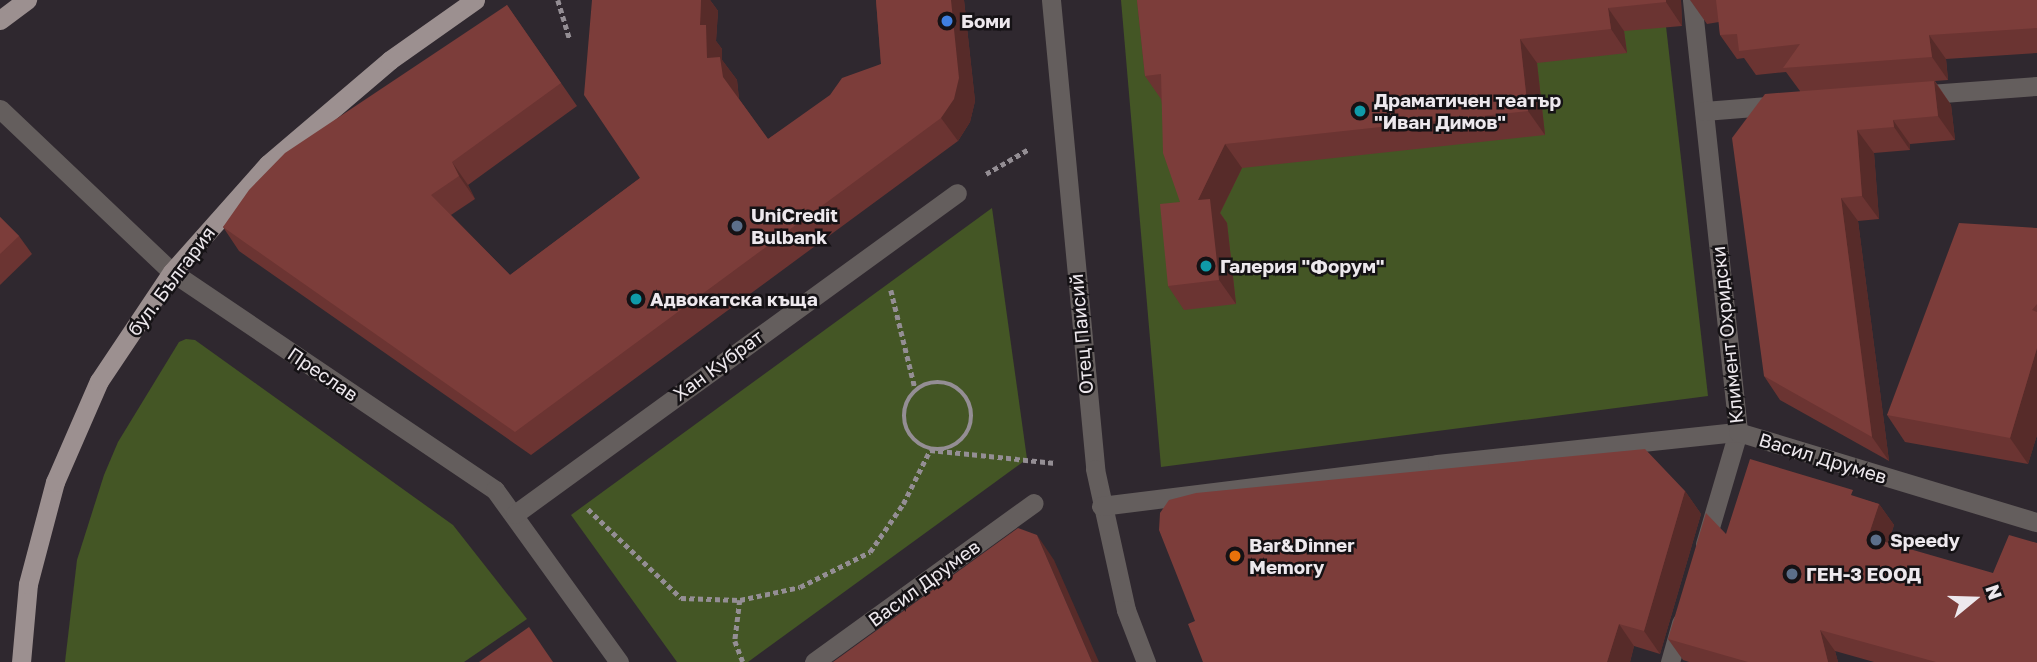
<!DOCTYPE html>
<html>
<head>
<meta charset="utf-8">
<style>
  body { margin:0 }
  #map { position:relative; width:2037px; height:662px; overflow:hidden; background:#2f282f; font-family:"Golos Text",sans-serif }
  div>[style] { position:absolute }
  .green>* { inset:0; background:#445625 }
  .path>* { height:4.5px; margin-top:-2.25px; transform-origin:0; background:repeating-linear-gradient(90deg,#948e94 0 5px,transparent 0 8.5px) }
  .path>.ring { margin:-2.25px; padding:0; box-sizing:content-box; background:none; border:4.5px solid #948e94; border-radius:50% }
  .pedestrian>* { height:19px; margin:-9.5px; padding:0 9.5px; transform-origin:9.5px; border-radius:9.5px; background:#645e5d }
  .minor>* { height:19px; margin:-9.5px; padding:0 9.5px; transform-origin:9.5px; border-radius:9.5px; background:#645e5d }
  .primary>* { height:19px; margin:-9.5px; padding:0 9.5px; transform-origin:9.5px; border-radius:9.5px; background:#9c9090 }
  .wall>* { inset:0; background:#6b3432 }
  .shaded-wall>* { inset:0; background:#572b29 }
  .building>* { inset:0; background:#7c3d3a }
  .dots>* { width:19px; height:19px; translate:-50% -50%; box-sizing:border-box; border:4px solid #151215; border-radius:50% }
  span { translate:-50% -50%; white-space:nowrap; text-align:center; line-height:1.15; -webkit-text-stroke:5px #151215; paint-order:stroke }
  .poi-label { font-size:19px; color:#ede8ed; font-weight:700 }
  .left { translate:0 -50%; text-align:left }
  .street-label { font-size:19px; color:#ede8ed }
  .north { position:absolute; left:1939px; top:564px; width:70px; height:70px; -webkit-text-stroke:5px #151215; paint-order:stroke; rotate:71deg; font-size:19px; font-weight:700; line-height:28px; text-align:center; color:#ede8ed }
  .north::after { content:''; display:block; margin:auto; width:24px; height:32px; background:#ede8ed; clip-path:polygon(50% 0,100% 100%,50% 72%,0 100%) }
</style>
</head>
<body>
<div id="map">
  <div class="green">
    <div style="clip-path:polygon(1121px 0,1663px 0,1708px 396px,1161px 467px)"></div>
    <div style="clip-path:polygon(992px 208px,1027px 459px,748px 662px,677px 662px,571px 515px)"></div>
    <div style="clip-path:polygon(186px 339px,195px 340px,453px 525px,527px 619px,464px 662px,65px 662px,77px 560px,104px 475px,118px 442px,179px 342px)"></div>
  </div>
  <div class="path">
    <div style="left:558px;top:0;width:42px;rotate:73.3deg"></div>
    <div style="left:986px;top:174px;width:48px;rotate:-30.3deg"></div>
    <div style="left:891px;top:290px;width:101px;rotate:76.2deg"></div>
    <div class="ring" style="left:904px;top:382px;width:63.5px;height:63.5px"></div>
    <div style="left:588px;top:509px;width:129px;rotate:43.7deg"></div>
    <div style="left:681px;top:598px;width:59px;rotate:1.9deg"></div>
    <div style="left:740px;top:600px;width:61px;rotate:-12.2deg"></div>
    <div style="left:800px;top:587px;width:78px;rotate:-26.6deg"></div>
    <div style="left:870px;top:552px;width:58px;rotate:-55.5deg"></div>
    <div style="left:903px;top:504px;width:60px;rotate:-63.4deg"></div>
    <div style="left:930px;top:450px;width:126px;rotate:5.9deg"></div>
    <div style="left:740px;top:600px;width:41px;rotate:97deg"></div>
    <div style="left:735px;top:641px;width:22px;rotate:69deg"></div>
  </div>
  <div class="pedestrian">
    <div style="left:1051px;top:0;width:471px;rotate:84.6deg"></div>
    <div style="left:1095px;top:469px;width:144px;rotate:77.6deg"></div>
    <div style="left:1126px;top:610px;width:56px;rotate:69deg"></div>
    <div style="left:1101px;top:506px;width:339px;rotate:-7.1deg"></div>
  </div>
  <div class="minor">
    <div style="left:1692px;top:0;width:434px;rotate:83.9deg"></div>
    <div style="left:1738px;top:432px;width:117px;rotate:106.4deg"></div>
    <div style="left:1916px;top:95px;width:121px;rotate:-4.3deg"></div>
    <div style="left:0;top:109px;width:237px;rotate:43.5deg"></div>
    <div style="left:172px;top:272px;width:390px;rotate:34deg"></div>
    <div style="left:495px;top:490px;width:212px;rotate:54.2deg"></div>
    <div style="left:1704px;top:111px;width:77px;rotate:-4.5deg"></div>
    <div style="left:1437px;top:464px;width:303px;rotate:-6.1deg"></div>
    <div style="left:1738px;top:432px;width:312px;rotate:16.8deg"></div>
    <div style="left:515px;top:514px;width:546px;rotate:-35.99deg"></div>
    <div style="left:814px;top:662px;width:271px;rotate:-35.9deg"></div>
    <div style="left:1670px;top:662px;width:41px;rotate:-74.2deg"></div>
  </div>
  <div class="primary">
    <div style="left:0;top:20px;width:34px;rotate:-37deg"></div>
    <div style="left:21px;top:662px;width:78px;rotate:-84.9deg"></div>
    <div style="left:28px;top:584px;width:106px;rotate:-75.2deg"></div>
    <div style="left:55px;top:482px;width:110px;rotate:-66.5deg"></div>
    <div style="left:99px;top:381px;width:131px;rotate:-56.2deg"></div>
    <div style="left:172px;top:272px;width:144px;rotate:-48.4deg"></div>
    <div style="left:268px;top:164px;width:160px;rotate:-40.4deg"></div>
    <div style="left:390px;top:60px;width:104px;rotate:-35.2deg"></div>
  </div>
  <div class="wall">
    <div style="clip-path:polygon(592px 0,710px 0,718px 11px,716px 41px,722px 49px,722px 60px,737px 80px,739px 99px,768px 139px,881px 64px,876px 0,964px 0,975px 101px,970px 122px,958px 141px,531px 455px,239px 251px,223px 227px,507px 5px,577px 106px,468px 185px,475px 199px,451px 215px,510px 275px,640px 178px)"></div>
    <div style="clip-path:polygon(1137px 0,1681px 0,1682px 26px,1624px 31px,1627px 53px,1537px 63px,1545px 135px,1242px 168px,1220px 213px,1227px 223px,1236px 304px,1184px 310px,1168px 286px,1180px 202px,1161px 99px,1145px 76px)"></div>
    <div style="clip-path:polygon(1690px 0,2037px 0,2037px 53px,1946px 59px,1948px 80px,1935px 81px,1951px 105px,1955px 140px,1910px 144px,1910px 150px,1874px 153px,1879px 219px,1858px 221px,1889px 461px,1780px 400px,1764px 376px,1800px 91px,1786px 72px,1756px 75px,1744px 58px,1737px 59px,1720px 35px,1719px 22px,1707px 24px)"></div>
    <div style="clip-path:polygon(0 217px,19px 236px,32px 254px,0 285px)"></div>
    <div style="clip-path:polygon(2037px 228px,2037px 435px,2028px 464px,1905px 442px,1887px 415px)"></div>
    <div style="clip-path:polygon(1685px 491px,1701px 514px,1660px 654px,1634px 646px,1630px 662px,1203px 662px,1195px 621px)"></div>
    <div style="clip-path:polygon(1858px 498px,1879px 504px,1894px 525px,1888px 543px,2037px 662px,1874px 662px,1835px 651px,1838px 662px,1689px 662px,1683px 660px,1668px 639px,1726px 534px)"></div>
  </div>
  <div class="shaded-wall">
    <div style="clip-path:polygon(701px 0,710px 0,718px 11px,716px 41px,722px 49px,722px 60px,737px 80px,739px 100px,707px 58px,700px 25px)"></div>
    <div style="clip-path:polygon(951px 0,964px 0,975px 101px,970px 122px,958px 141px,941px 118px)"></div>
    <div style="clip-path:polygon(1666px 0,1681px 0,1682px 26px,1666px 2px)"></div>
    <div style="clip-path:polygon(1608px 8px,1624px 31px,1627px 53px,1611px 29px)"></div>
    <div style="clip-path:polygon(1929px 35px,1946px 59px,1948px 80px,1932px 57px)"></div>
    <div style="clip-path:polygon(1520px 39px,1537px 63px,1545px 135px,1528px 111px)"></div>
    <div style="clip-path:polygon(1934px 81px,1951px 105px,1955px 140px,1938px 116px)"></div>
    <div style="clip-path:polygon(1893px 120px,1910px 144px,1910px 150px,1894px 127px)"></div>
    <div style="clip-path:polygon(1857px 130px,1874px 153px,1879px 219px,1862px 196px)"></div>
    <div style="clip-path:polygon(1225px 144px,1242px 168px,1220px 213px,1227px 223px,1236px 304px,1219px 280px,1198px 200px)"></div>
    <div style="clip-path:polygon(452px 162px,468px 185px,475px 199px,459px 176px)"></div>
    <div style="clip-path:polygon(1841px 198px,1858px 221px,1889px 461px,1872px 437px)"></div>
    <div style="clip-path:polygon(2037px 348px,2037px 435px,2028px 464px,2010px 438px)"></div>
    <div style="clip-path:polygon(1685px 491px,1701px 514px,1660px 654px,1644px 631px)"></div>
    <div style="clip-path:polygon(1879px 504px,1894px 525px,1883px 559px,1868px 537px)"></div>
    <div style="clip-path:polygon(1037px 535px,1054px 560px,1099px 662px,1092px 662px)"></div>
    <div style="clip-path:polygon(1619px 624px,1634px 646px,1630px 662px,1607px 662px)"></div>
    <div style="clip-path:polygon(1820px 630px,1835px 651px,1838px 662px,1828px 662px)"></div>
  </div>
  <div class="building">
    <div style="clip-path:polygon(592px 0,701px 0,700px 25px,706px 25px,707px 58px,720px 57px,723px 77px,768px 139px,830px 95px,842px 78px,881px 64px,876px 0,951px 0,959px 78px,954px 99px,941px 118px,515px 432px,223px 227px,249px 190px,285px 153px,507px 5px,561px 83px,452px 162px,459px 176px,431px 195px,510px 275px,640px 178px,584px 95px)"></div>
    <div style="clip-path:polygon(1137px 0,1666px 0,1666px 2px,1608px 8px,1611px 29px,1520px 39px,1528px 111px,1225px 144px,1198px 200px,1210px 199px,1219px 280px,1168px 286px,1160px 204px,1180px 202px,1163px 153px,1161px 74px,1145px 76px)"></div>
    <div style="clip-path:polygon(1716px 0,2037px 0,2037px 28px,1929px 35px,1932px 57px,1783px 68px,1800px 44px,1739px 51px,1737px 34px,1720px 35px)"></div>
    <div style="clip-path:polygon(1934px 81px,1938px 116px,1893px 120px,1894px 127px,1857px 130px,1862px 196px,1841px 198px,1872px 437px,1764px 376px,1732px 138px,1765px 94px)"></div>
    <div style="clip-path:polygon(0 217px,19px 236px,0 254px)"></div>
    <div style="clip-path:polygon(1959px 223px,2037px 228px,2037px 304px,2032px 310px,2037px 312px,2037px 348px,2010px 438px,1887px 415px)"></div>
    <div style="clip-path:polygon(1645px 449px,1685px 491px,1644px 631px,1619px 624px,1607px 662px,1203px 662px,1188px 624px,1195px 621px,1159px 530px,1160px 513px,1169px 500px,1196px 493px)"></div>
    <div style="clip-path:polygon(1750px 459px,1853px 490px,1851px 495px,1879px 504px,1868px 537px,1993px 573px,2009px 535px,2037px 543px,2037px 662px,1936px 662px,1820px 630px,1828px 662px,1748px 662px,1668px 639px,1706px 513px,1726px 534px)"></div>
    <div style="clip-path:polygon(1018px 528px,1037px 535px,1092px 662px,833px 662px)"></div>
    <div style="clip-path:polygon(529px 627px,553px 662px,479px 662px)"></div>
  </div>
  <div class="dots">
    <div style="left:947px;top:21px;background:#3f7fe0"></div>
    <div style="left:1360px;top:111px;background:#0f9aa8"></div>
    <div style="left:737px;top:226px;background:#5c6f8a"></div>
    <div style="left:1206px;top:266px;background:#0f9aa8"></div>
    <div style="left:636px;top:299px;background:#0f9aa8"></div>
    <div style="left:1876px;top:540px;background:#5c6f8a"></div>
    <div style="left:1235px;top:556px;background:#e8710a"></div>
    <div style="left:1792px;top:574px;background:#5c6f8a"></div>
  </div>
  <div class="poi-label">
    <span class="left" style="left:961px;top:21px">Боми</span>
    <span class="left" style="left:1374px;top:111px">Драматичен театър<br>"Иван Димов"</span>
    <span class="left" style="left:751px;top:226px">UniCredit<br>Bulbank</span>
    <span class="left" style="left:1220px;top:266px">Галерия "Форум"</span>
    <span class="left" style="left:650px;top:299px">Адвокатска къща</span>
    <span class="left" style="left:1890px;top:540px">Speedy</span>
    <span class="left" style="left:1249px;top:556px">Bar&amp;Dinner<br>Memory</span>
    <span class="left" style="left:1806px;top:574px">ГЕН-3 ЕООД</span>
  </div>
  <div class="street-label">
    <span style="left:171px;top:281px;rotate:-53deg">бул. България</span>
    <span style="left:1081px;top:334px;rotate:-95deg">Отец Паисий</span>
    <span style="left:1727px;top:335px;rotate:-96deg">Климент Охридски</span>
    <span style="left:718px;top:365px;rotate:-36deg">Хан Кубрат</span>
    <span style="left:323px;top:374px;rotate:34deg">Преслав</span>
    <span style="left:1823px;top:458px;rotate:17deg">Васил Друмев</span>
    <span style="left:924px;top:583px;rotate:-36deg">Васил Друмев</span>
  </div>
  <div class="north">N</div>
</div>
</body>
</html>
